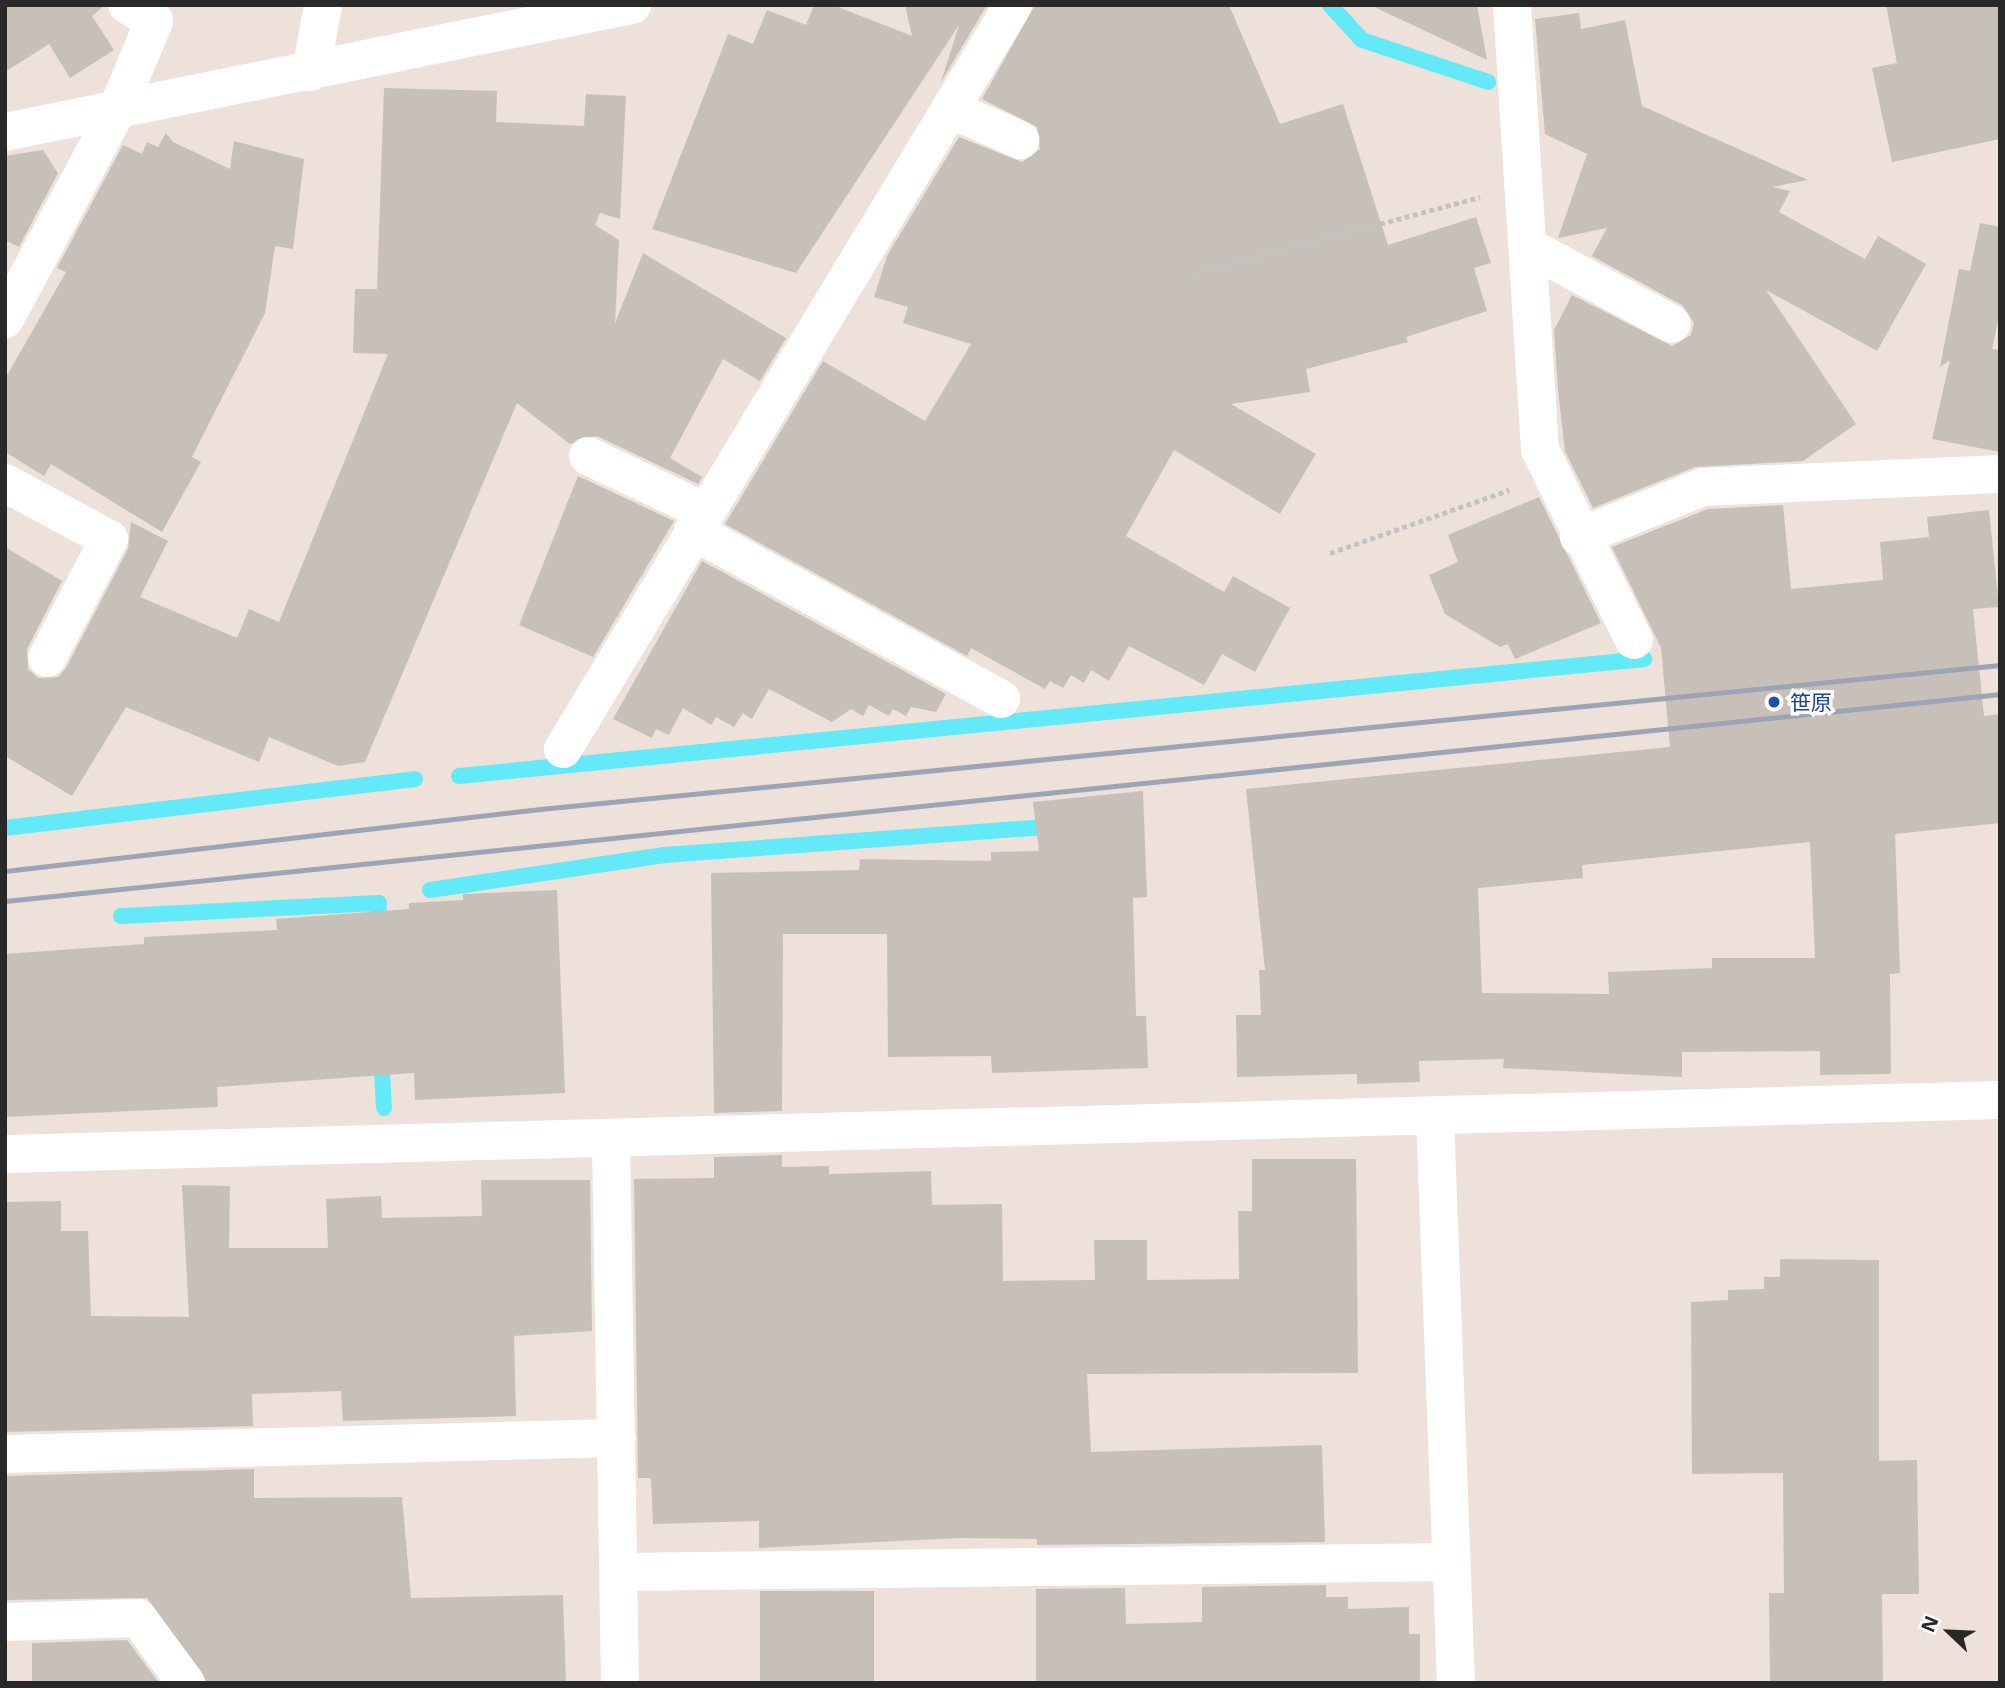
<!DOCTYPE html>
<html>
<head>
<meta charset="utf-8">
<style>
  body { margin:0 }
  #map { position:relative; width:2005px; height:1688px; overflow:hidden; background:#ede1d9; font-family:"Noto Sans","Noto Sans JP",sans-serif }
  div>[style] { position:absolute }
  .stream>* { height:16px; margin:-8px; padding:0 8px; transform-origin:8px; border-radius:8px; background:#63e9f8 }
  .building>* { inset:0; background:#c7c0b8; transform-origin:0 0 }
  .path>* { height:4.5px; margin-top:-2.25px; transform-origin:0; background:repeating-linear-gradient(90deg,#c3c3c3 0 5px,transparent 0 8.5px) }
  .street>* { height:38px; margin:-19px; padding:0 19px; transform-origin:19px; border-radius:19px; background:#fff }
  .secondary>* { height:38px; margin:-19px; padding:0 19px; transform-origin:19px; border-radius:19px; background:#fff }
  .rail>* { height:5px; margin:-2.5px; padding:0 2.5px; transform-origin:2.5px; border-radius:2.5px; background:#9ca4b5 }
  .dots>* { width:19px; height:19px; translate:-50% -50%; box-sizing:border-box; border:4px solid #fff; border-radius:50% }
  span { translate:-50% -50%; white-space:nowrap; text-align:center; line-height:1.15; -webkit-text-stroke:7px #fff; paint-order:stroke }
  .transit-label { font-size:21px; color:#164399 }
  .left { translate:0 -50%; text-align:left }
  .frame { position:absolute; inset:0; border:7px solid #292929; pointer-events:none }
  .north { position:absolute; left:1914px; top:1597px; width:70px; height:70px; -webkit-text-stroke:5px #fff; paint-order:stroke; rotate:293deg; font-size:19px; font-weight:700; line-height:28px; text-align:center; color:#292929 }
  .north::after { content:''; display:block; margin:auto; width:24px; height:32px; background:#292929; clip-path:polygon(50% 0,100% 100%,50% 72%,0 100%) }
</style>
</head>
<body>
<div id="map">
  <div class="stream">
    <div style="left:1330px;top:5px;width:47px;rotate:47.6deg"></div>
    <div style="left:1362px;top:40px;width:133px;rotate:18.4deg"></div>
    <div style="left:459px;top:776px;width:1191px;rotate:-5.64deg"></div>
    <div style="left:5px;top:828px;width:413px;rotate:-6.8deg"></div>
    <div style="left:430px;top:890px;width:237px;rotate:-8.5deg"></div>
    <div style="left:664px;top:855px;width:395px;rotate:-4.2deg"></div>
    <div style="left:121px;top:916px;width:258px;rotate:-2.9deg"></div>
    <div style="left:379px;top:903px;width:27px;rotate:94deg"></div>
    <div style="left:381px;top:1054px;width:54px;rotate:86.8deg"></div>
  </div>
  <div class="building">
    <div style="clip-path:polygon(5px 5px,105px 5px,92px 16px,114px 50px,70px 78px,49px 44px,5px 72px)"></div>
    <div style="clip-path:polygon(814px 5px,833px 5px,912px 36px,905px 5px,987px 5px,941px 82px,959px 25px,796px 273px,652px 229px,728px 34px,753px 44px,767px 10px,806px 25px)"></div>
    <div style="clip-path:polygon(1035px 5px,1229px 5px,1280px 124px,1343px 104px,1388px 245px,1476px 217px,1491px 263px,1474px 268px,1487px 311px,1406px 337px,1408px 342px,1306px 369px,1310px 392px,1231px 404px,1316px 454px,1280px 514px,1174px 450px,1126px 536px,1224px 592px,1233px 576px,1290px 608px,1255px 672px,1222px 654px,1204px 685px,1129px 646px,1109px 681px,1091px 670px,1084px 683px,1071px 675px,1063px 688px,1050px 681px,1045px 689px,971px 648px,967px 656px,725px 524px,823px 361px,925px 421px,971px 344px,903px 323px,908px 307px,874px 297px,887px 256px,959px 137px,1022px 162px,1040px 149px,1037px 127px,982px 99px)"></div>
    <div style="clip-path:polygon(1370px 5px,1477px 5px,1487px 60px)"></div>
    <div style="clip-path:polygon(1886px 5px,2000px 5px,2000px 139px,1892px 162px,1872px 68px,1897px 63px)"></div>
    <div style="clip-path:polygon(1579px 13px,1581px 29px,1625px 20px,1642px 106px,1808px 180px,1772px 187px,1790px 191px,1779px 212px,1865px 259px,1878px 236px,1926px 264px,1877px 351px,1766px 290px,1856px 424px,1803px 461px,1695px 467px,1593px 508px,1565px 451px,1558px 390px,1554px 330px,1572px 295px,1672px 346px,1691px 335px,1694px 323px,1682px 305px,1592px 256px,1607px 228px,1558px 238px,1587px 154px,1545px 134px,1535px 19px)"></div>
    <div style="clip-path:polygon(384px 88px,497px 91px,496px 122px,584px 126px,586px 94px,626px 96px,620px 219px,600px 213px,595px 225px,619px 240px,615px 323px,643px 253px,786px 338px,760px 381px,723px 359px,670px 458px,702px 477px,698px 484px,597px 436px,570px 444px,517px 403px,365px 762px,338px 766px,269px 737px,259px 762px,126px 707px,72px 796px,5px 756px,5px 547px,62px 581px,27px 649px,28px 669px,38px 678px,58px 677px,66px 668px,128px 549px,131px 522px,168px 541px,140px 597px,237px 638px,249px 609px,279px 622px,388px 354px,353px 353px,355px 289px,377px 289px)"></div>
    <div style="clip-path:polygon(166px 133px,173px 142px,230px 169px,234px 141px,304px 159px,293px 249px,275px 246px,265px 313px,192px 457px,201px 462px,162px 532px,51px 464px,44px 476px,5px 452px,5px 379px,66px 272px,57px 268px,123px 145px,142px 154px,147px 142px,158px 147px)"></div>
    <div style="clip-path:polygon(43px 150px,58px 173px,19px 247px,5px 240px,5px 156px)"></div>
    <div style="clip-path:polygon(1980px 223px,2000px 227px,2000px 311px,1992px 349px,2000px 350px,2000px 452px,1932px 439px,1950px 360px,1940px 367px,1959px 269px,1970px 271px)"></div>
    <div style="clip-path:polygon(578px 476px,674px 521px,593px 657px,519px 625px)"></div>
    <div style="clip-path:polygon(1539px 497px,1601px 623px,1515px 659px,1508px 644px,1500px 647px,1445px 614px,1429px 575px,1458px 562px,1448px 535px)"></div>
    <div style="clip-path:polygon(evenodd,1783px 505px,1791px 589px,1883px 580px,1880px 542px,1929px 537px,1927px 517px,1989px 510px,1999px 607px,1973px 609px,1984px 716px,2000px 714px,2000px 823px,1895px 834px,1900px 973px,1890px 974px,1891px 1074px,1820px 1075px,1820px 1051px,1682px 1052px,1682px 1077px,1503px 1068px,1504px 1059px,1419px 1061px,1420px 1082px,1357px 1084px,1357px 1074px,1237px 1077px,1236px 1015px,1261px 1015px,1259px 970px,1265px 970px,1246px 789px,1670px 747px,1661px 648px,1612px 547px,1708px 509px,1783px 505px,1810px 842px,1815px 958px,1712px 958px,1712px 968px,1608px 972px,1609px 994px,1482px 993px,1478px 888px,1583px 878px,1582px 865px,1810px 842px)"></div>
    <div style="clip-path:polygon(702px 561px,946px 694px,936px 712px,911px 707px,906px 716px,893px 709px,889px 716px,869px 705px,863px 716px,851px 709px,832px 722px,769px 689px,752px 719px,743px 713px,734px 727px,716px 717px,711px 725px,683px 708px,669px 735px,656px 729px,652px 738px,613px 719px)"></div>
    <div style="clip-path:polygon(1143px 791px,1147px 897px,1133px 898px,1136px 1016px,1146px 1016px,1148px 1068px,992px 1073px,991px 1056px,888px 1057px,887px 934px,783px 934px,782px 1111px,714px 1113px,711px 873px,859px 870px,860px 859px,991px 861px,991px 852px,1039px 851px,1033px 802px)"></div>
    <div style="clip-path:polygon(557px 890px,565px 1093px,415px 1100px,414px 1073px,217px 1087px,218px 1107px,5px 1117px,5px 954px,144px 944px,144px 937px,277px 930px,276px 919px,409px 909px,409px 903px,463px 900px,463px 894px)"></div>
    <div style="clip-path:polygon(782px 1155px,782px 1167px,829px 1166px,829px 1174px,931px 1171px,932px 1205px,1002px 1204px,1003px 1281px,1095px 1280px,1094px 1240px,1147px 1240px,1147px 1280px,1239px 1279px,1238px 1211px,1252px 1211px,1252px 1159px,1356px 1159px,1358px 1373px,1087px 1374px,1091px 1452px,1322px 1445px,1325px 1542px,1037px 1545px,1037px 1539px,959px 1538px,759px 1548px,759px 1521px,653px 1524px,651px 1478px,638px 1478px,634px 1179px,714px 1178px,714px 1157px)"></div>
    <div style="clip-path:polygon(481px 1180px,590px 1180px,592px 1331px,514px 1336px,516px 1416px,343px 1421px,341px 1391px,252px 1394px,253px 1426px,5px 1432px,5px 1202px,61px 1201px,61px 1231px,88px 1231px,91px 1316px,189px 1317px,182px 1185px,230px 1186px,229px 1248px,328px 1248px,326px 1199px,381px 1196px,382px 1218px,482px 1216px)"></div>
    <div style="clip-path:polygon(1780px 1259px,1879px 1260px,1879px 1461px,1917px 1460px,1919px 1594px,1882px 1594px,1883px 1683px,1770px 1683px,1769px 1593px,1784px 1593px,1783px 1473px,1692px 1474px,1691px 1302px,1728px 1300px,1728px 1290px,1764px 1289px,1764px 1277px,1780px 1277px)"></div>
    <div style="clip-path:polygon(254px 1469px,254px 1498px,402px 1497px,411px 1598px,563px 1595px,566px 1683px,207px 1683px,147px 1598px,5px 1600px,5px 1476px)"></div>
    <div style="clip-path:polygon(1326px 1585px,1326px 1597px,1348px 1597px,1348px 1609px,1409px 1607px,1409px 1634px,1420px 1634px,1420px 1683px,1036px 1683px,1036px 1589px,1125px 1588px,1126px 1624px,1202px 1622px,1202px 1587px)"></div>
    <div style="left:874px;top:1591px;width:92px;height:114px;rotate:90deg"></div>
    <div style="clip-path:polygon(127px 1640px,159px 1683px,32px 1683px,32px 1643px)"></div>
  </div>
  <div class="path">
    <div style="left:1191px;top:274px;width:299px;rotate:-14.9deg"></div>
    <div style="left:1330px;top:553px;width:190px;rotate:-19.4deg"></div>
  </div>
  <div class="street">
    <div style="left:1512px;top:5px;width:446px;rotate:86.4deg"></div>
    <div style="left:1540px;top:450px;width:212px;rotate:63.7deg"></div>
    <div style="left:311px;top:72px;width:68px;rotate:-79.8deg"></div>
    <div style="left:950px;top:109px;width:77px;rotate:23.9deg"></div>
    <div style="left:1529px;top:247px;width:162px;rotate:28.3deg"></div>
    <div style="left:5px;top:319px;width:235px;rotate:-61.8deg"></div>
    <div style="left:116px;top:112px;width:99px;rotate:-67.3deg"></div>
    <div style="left:154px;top:21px;width:31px;rotate:-149deg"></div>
    <div style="left:588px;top:456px;width:128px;rotate:25.4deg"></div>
    <div style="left:5px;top:483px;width:118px;rotate:28.3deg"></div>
    <div style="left:109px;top:539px;width:134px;rotate:117.5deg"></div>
    <div style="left:693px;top:531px;width:351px;rotate:28.6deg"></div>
    <div style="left:1579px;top:537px;width:134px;rotate:-22deg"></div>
    <div style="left:1703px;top:487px;width:297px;rotate:-2.5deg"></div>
    <div style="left:563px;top:749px;width:870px;rotate:-58.83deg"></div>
    <div style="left:1435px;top:1116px;width:567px;rotate:87.88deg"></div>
    <div style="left:611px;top:1141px;width:542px;rotate:89.05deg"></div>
    <div style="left:5px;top:1154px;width:1996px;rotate:-1.55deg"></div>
    <div style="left:5px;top:1454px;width:612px;rotate:-1.5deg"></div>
    <div style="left:620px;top:1572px;width:831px;rotate:-0.69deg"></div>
    <div style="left:5px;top:1622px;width:133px;rotate:-1.7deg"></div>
    <div style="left:138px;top:1618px;width:81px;rotate:53.6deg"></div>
  </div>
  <div class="secondary">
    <div style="left:5px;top:132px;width:640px;rotate:-11.45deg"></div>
  </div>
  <div class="rail">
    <div style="left:5px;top:871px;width:539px;rotate:-6.61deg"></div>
    <div style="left:540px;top:809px;width:1467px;rotate:-5.63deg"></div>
    <div style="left:5px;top:901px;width:2006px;rotate:-5.92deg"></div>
  </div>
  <div class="dots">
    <div style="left:1774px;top:702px;background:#1a4fb4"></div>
  </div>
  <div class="transit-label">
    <span class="left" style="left:1790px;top:702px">笹原</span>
  </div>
  <div class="frame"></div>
  <div class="north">N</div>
</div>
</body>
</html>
